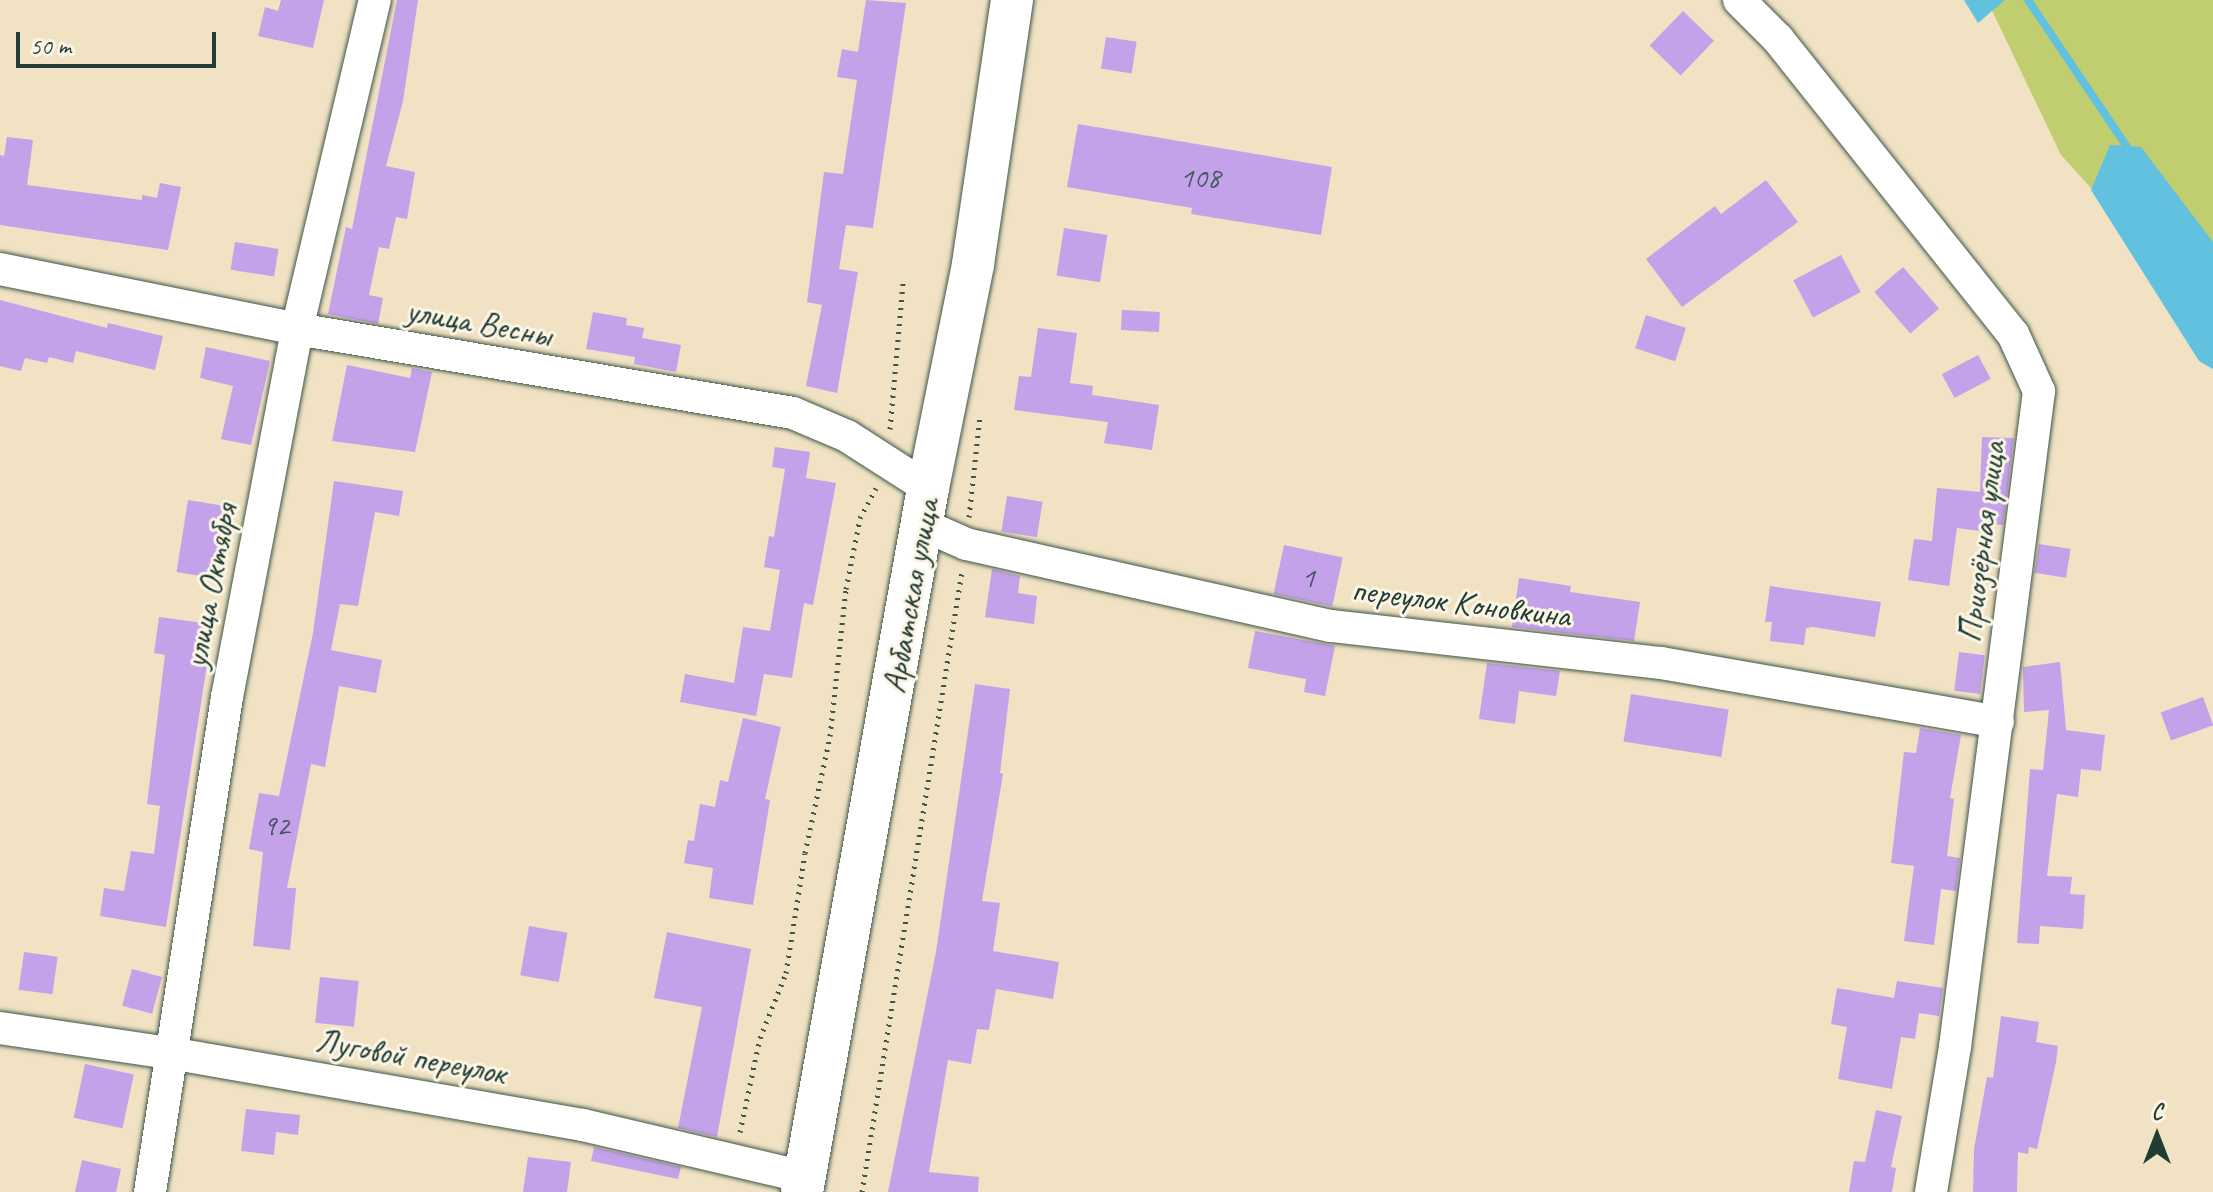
<!DOCTYPE html>
<html>
<head>
<meta charset="utf-8">
<style>
  body { margin:0 }
  #map { position:relative; width:2213px; height:1192px; overflow:hidden; background:#f0e2c3; font-family:Caveat,sans-serif }
  div>[style] { position:absolute }
  .green>* { inset:0; background:#c0ce70 }
  .water>* { inset:0; background:#61c1df }
  .stream>* { height:8px; margin:-4px; padding:0 4px; transform-origin:4px; border-radius:4px; background:#61c1df }
  .building>* { inset:0; background:#c3a2ea; transform-origin:0 0 }
  .path>* { height:5px; margin-top:-2.5px; transform-origin:0; background:repeating-linear-gradient(90deg,#3e5649 0 2px,transparent 0 8px) }
  .roads { filter:drop-shadow(0 0 2px #3e5649) drop-shadow(0 0 2px #3e5649) }
  .minor>* { height:32px; margin:-16px; padding:0 16px; transform-origin:16px; border-radius:16px; background:#fff }
  .major>* { height:42px; margin:-21px; padding:0 21px; transform-origin:21px; border-radius:21px; background:#fff }
  span { translate:-50% -50%; white-space:nowrap; text-align:center; line-height:1.15; -webkit-text-stroke:6px #fcf5e5; paint-order:stroke }
  .number-label { font-size:30px; color:#485662 }
  .number-label span { -webkit-text-stroke-width:0 }
  .street-label { font-size:34px; color:#1f3d34 }
  .north { position:absolute; left:2117px; top:1096px; width:80px; height:80px; -webkit-text-stroke:6px #fcf5e5; paint-order:stroke; rotate:0deg; font-size:22px; font-weight:700; line-height:32px; text-align:center; color:#1f3d34 }
  .north::after { content:''; display:block; margin:auto; width:28px; height:36px; background:#1f3d34; clip-path:polygon(50% 0,100% 100%,50% 72%,0 100%) }
  .scale { position:absolute; left:16px; top:32px; width:200px; height:36px; box-sizing:border-box; border:4px solid #1f3d34; border-top:0; padding-left:10px; font-size:24px; line-height:28px; white-space:nowrap; color:#1f3d34; -webkit-text-stroke:6px #fcf5e5; paint-order:stroke }
</style>
</head>
<body>
<div id="map">
  <div class="green">
    <div style="clip-path:polygon(1987px 0,2213px 0,2213px 322px,2061px 155px)"></div>
  </div>
  <div class="water">
    <div style="clip-path:polygon(1964px 0,2005px 0,1978px 23px)"></div>
    <div style="clip-path:polygon(2110px 145px,2141px 147px,2213px 242px,2213px 369px,2199px 361px,2091px 190px)"></div>
  </div>
  <div class="stream">
    <div style="left:2028px;top:0;width:186px;rotate:56deg"></div>
  </div>
  <div class="building">
    <div style="clip-path:polygon(281px 0,324px 0,313px 48px,258px 36px,265px 7px,278px 11px)"></div>
    <div style="clip-path:polygon(397px 0,418px 0,403px 101px,386px 166px,415px 172px,407px 219px,396px 217px,389px 249px,379px 247px,369px 295px,383px 298px,378px 324px,328px 314px,346px 227px,352px 229px)"></div>
    <div style="clip-path:polygon(866px 0,906px 3px,873px 228px,846px 225px,839px 269px,858px 272px,837px 393px,806px 386px,822px 305px,807px 302px,824px 172px,843px 174px,857px 80px,837px 77px,842px 49px,858px 52px)"></div>
    <div style="left:1683px;top:11px;width:43px;height:48px;rotate:44deg"></div>
    <div style="left:1106px;top:37px;width:31px;height:32px;rotate:9deg"></div>
    <div style="clip-path:polygon(1078px 124px,1332px 167px,1321px 235px,1191px 214px,1192px 208px,1067px 187px)"></div>
    <div style="clip-path:polygon(7px 137px,33px 140px,27px 185px,142px 200px,142px 195px,157px 198px,160px 183px,181px 187px,168px 250px,0 225px,0 155px,4px 156px)"></div>
    <div style="clip-path:polygon(1766px 180px,1798px 222px,1682px 307px,1646px 259px,1715px 206px,1721px 214px)"></div>
    <div style="left:1064px;top:228px;width:44px;height:48px;rotate:9deg"></div>
    <div style="left:235px;top:242px;width:44px;height:28px;rotate:9deg"></div>
    <div style="left:1841px;top:255px;width:42px;height:54px;rotate:62deg"></div>
    <div style="left:1903px;top:267px;width:55px;height:38px;rotate:49deg"></div>
    <div style="clip-path:polygon(0 300px,107px 328px,108px 323px,163px 336px,155px 370px,76px 351px,73px 363px,49px 357px,47px 363px,25px 358px,21px 371px,0 366px)"></div>
    <div style="left:1122px;top:310px;width:38px;height:20px;rotate:3deg"></div>
    <div style="clip-path:polygon(593px 312px,627px 318px,626px 325px,644px 328px,642px 338px,681px 345px,676px 372px,634px 364px,635px 357px,586px 349px)"></div>
    <div style="left:1646px;top:315px;width:42px;height:35px;rotate:18deg"></div>
    <div style="clip-path:polygon(1038px 328px,1077px 333px,1070px 383px,1093px 386px,1092px 395px,1159px 405px,1152px 450px,1104px 443px,1108px 422px,1014px 410px,1019px 376px,1031px 377px)"></div>
    <div style="clip-path:polygon(206px 347px,270px 361px,251px 445px,221px 439px,233px 386px,200px 378px)"></div>
    <div style="left:1978px;top:355px;width:27px;height:41px;rotate:62deg"></div>
    <div style="clip-path:polygon(347px 365px,410px 378px,412px 368px,432px 372px,415px 452px,332px 441px)"></div>
    <div style="clip-path:polygon(1982px 437px,2014px 438px,2003px 525px,1981px 523px,1980px 531px,1957px 528px,1949px 586px,1908px 580px,1914px 539px,1932px 541px,1937px 488px,1980px 492px)"></div>
    <div style="clip-path:polygon(775px 447px,810px 452px,806px 478px,836px 483px,813px 605px,804px 603px,792px 678px,764px 674px,756px 716px,680px 702px,685px 674px,734px 683px,743px 627px,770px 631px,780px 570px,764px 567px,769px 536px,774px 537px,785px 469px,772px 467px)"></div>
    <div style="clip-path:polygon(334px 481px,403px 491px,399px 516px,375px 512px,358px 606px,340px 604px,331px 650px,382px 660px,376px 693px,339px 686px,325px 767px,311px 764px,287px 888px,296px 888px,290px 950px,253px 946px,263px 852px,249px 849px,259px 793px,279px 796px,313px 633px)"></div>
    <div style="left:1007px;top:496px;width:36px;height:36px;rotate:9deg"></div>
    <div style="left:188px;top:500px;width:44px;height:73px;rotate:9deg"></div>
    <div style="left:2039px;top:544px;width:32px;height:29px;rotate:9deg"></div>
    <div style="left:1284px;top:545px;width:60px;height:50px;rotate:12deg"></div>
    <div style="clip-path:polygon(992px 569px,1020px 576px,1018px 593px,1037px 596px,1034px 624px,985px 617px)"></div>
    <div style="clip-path:polygon(1519px 578px,1571px 586px,1570px 592px,1640px 602px,1634px 641px,1512px 627px)"></div>
    <div style="clip-path:polygon(1770px 586px,1881px 602px,1875px 637px,1813px 627px,1806px 628px,1804px 645px,1770px 641px,1772px 622px,1765px 622px)"></div>
    <div style="clip-path:polygon(159px 617px,203px 623px,200px 645px,210px 646px,166px 927px,100px 916px,104px 888px,124px 891px,131px 851px,154px 854px,160px 806px,147px 804px,165px 655px,154px 653px)"></div>
    <div style="clip-path:polygon(1255px 631px,1335px 646px,1325px 696px,1304px 692px,1306px 679px,1248px 668px)"></div>
    <div style="left:1959px;top:652px;width:26px;height:39px;rotate:7deg"></div>
    <div style="clip-path:polygon(2060px 662px,2066px 730px,2105px 735px,2101px 771px,2081px 769px,2078px 797px,2057px 794px,2047px 876px,2072px 877px,2070px 894px,2085px 895px,2083px 929px,2040px 926px,2039px 944px,2017px 943px,2030px 769px,2043px 770px,2049px 710px,2024px 712px,2023px 667px)"></div>
    <div style="clip-path:polygon(1487px 663px,1560px 671px,1556px 696px,1519px 691px,1515px 724px,1479px 719px)"></div>
    <div style="clip-path:polygon(975px 684px,1010px 689px,1000px 773px,1003px 774px,982px 901px,1000px 903px,993px 951px,1059px 962px,1053px 999px,996px 989px,989px 1030px,977px 1029px,971px 1064px,948px 1060px,929px 1172px,979px 1177px,978px 1192px,888px 1192px,936px 952px)"></div>
    <div style="left:1631px;top:694px;width:99px;height:48px;rotate:9deg"></div>
    <div style="left:2203px;top:697px;width:30px;height:45px;rotate:70deg"></div>
    <div style="clip-path:polygon(743px 718px,781px 727px,765px 799px,770px 800px,753px 905px,709px 898px,713px 868px,684px 863px,688px 840px,694px 841px,700px 804px,715px 807px,720px 780px,728px 782px)"></div>
    <div style="clip-path:polygon(1920px 728px,1961px 735px,1950px 798px,1954px 799px,1947px 856px,1960px 858px,1956px 891px,1941px 889px,1934px 945px,1904px 941px,1914px 866px,1891px 863px,1904px 752px,1916px 753px)"></div>
    <div style="left:529px;top:926px;width:39px;height:50px;rotate:10deg"></div>
    <div style="clip-path:polygon(667px 932px,751px 949px,717px 1137px,678px 1128px,702px 1007px,654px 998px)"></div>
    <div style="left:24px;top:952px;width:34px;height:38px;rotate:8deg"></div>
    <div style="left:132px;top:969px;width:31px;height:38px;rotate:15deg"></div>
    <div style="left:320px;top:977px;width:39px;height:46px;rotate:6deg"></div>
    <div style="clip-path:polygon(1897px 981px,1943px 988px,1939px 1016px,1919px 1013px,1915px 1039px,1901px 1037px,1892px 1089px,1838px 1079px,1847px 1027px,1831px 1024px,1837px 988px,1894px 998px)"></div>
    <div style="clip-path:polygon(2001px 1016px,2039px 1022px,2036px 1042px,2058px 1046px,2056px 1062px,2037px 1149px,2029px 1147px,2028px 1154px,2018px 1152px,2017px 1192px,1973px 1192px,1974px 1149px,1987px 1077px,1993px 1078px)"></div>
    <div style="left:85px;top:1064px;width:50px;height:55px;rotate:12deg"></div>
    <div style="clip-path:polygon(246px 1109px,300px 1115px,298px 1135px,276px 1132px,274px 1155px,241px 1151px)"></div>
    <div style="clip-path:polygon(1876px 1110px,1902px 1116px,1891px 1167px,1896px 1168px,1892px 1192px,1849px 1192px,1854px 1161px,1865px 1162px)"></div>
    <div style="clip-path:polygon(594px 1147px,681px 1167px,678px 1179px,591px 1161px)"></div>
    <div style="clip-path:polygon(528px 1157px,571px 1162px,567px 1192px,523px 1192px)"></div>
    <div style="clip-path:polygon(82px 1160px,121px 1169px,116px 1192px,75px 1192px)"></div>
  </div>
  <div class="path">
    <div style="left:890px;top:429px;width:147px;rotate:-84.9deg"></div>
    <div style="left:969px;top:517px;width:102px;rotate:-83.8deg"></div>
    <div style="left:740px;top:1132px;width:96px;rotate:-78deg"></div>
    <div style="left:760px;top:1038px;width:70px;rotate:-68.2deg"></div>
    <div style="left:786px;top:973px;width:121px;rotate:-81deg"></div>
    <div style="left:805px;top:853px;width:120px;rotate:-77.9deg"></div>
    <div style="left:830px;top:736px;width:148px;rotate:-83.8deg"></div>
    <div style="left:846px;top:589px;width:72px;rotate:-78.8deg"></div>
    <div style="left:860px;top:518px;width:34px;rotate:-62deg"></div>
    <div style="left:862px;top:1192px;width:629px;rotate:-80.85deg"></div>
  </div>
  <div class="roads">
    <div class="minor">
      <div style="left:1739px;top:0;width:55px;rotate:45deg"></div>
      <div style="left:1778px;top:39px;width:377px;rotate:51.5deg"></div>
      <div style="left:2013px;top:334px;width:63px;rotate:65.5deg"></div>
      <div style="left:2039px;top:391px;width:661px;rotate:97.3deg"></div>
      <div style="left:1955px;top:1047px;width:147px;rotate:99.4deg"></div>
      <div style="left:0;top:269px;width:303px;rotate:11.4deg"></div>
      <div style="left:297px;top:329px;width:503px;rotate:9.61deg"></div>
      <div style="left:793px;top:413px;width:59px;rotate:23.1deg"></div>
      <div style="left:847px;top:436px;width:96px;rotate:32.7deg"></div>
      <div style="left:923px;top:525px;width:47px;rotate:23.8deg"></div>
      <div style="left:966px;top:544px;width:374px;rotate:12.7deg"></div>
      <div style="left:1331px;top:626px;width:332px;rotate:6.4deg"></div>
      <div style="left:1661px;top:663px;width:342px;rotate:9.9deg"></div>
      <div style="left:0;top:1028px;width:172px;rotate:8.4deg"></div>
      <div style="left:170px;top:1053px;width:419px;rotate:9.9deg"></div>
      <div style="left:583px;top:1125px;width:228px;rotate:13.2deg"></div>
      <div style="left:150px;top:1192px;width:501px;rotate:-81.16deg"></div>
      <div style="left:227px;top:697px;width:375px;rotate:-79.2deg"></div>
      <div style="left:297px;top:329px;width:338px;rotate:-76.7deg"></div>
    </div>
    <div class="major">
      <div style="left:802px;top:1192px;width:715px;rotate:-79.85deg"></div>
      <div style="left:928px;top:488px;width:228px;rotate:-78.6deg"></div>
      <div style="left:973px;top:264px;width:267px;rotate:-81.6deg"></div>
    </div>
  </div>
  <div class="number-label">
    <span style="left:1200px;top:177px">108</span>
    <span style="left:1308px;top:577px">1</span>
    <span style="left:276px;top:825px">92</span>
  </div>
  <div class="street-label">
    <span style="left:479px;top:322px;rotate:10deg">улица Весны</span>
    <span style="left:1981px;top:542px;rotate:-83deg">Приозёрная улица</span>
    <span style="left:210px;top:586px;rotate:-79deg">улица Октября</span>
    <span style="left:910px;top:596px;rotate:-80deg">Арбатская улица</span>
    <span style="left:1461px;top:602px;rotate:7deg">переулок Коновкина</span>
    <span style="left:411px;top:1056px;rotate:10deg">Луговой переулок</span>
  </div>
  <div class="north">С</div>
  <div class="scale">50 m</div>
</div>
</body>
</html>
